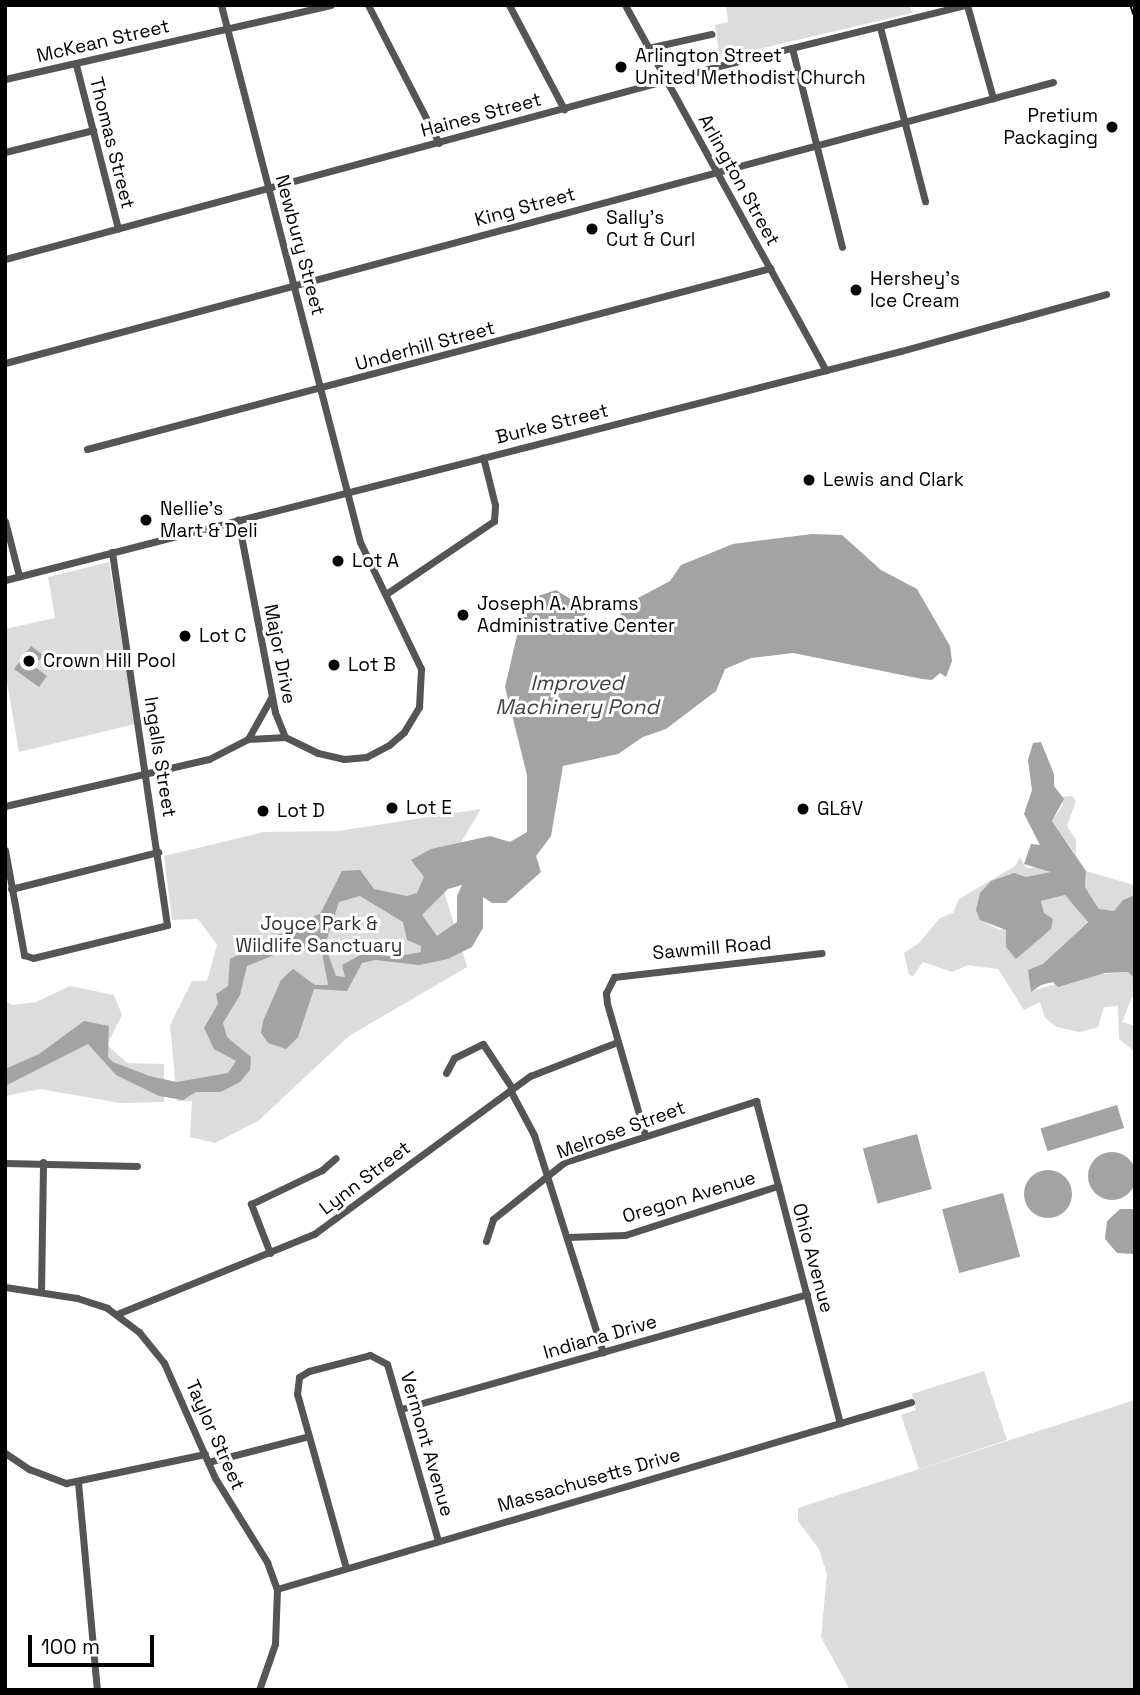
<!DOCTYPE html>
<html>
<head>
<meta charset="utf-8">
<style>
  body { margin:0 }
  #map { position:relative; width:1140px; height:1695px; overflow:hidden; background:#fff; font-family:"Space Grotesk",sans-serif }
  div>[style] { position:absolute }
  .green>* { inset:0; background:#dcdcdc }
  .water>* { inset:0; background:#a3a3a3; transform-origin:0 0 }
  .round { border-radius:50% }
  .minor>* { height:7px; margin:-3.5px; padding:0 3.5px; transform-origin:3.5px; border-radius:3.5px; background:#555 }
  .rail>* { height:5px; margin-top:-2.5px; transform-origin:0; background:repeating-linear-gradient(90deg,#fff 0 8px,#000 0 16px); box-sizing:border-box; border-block:2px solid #000 }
  .dots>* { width:19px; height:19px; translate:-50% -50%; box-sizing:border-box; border:4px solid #fff; border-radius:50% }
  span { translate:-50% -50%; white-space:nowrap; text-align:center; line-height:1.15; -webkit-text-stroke:6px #fff; paint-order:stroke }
  .street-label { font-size:19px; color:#000 }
  .poi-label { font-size:19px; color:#000 }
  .left { translate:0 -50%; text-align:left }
  .right { translate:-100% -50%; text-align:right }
  .park-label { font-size:19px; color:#333 }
  .water-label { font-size:21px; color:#444; font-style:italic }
  .frame { position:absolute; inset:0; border:7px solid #000; pointer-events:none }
  .scale { position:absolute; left:28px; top:1635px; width:126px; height:32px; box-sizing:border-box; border:4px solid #000; border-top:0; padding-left:9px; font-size:21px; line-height:24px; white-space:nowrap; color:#000; -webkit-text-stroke:5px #fff; paint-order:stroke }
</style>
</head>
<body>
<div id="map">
  <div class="green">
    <div style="clip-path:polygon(726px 5px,910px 5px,912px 13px,720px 58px,715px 25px,728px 22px)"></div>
    <div style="clip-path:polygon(109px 562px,135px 724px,19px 752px,5px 670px,5px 629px,55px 618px,48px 577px)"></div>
    <div style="clip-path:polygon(1072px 796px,1076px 801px,1067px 826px,1076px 840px,1076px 855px,1052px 821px,1063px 805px,1061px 797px)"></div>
    <div style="clip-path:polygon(481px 809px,440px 878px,467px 967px,349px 1036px,258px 1121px,215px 1143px,190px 1137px,192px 1101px,177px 1101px,170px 1025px,192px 981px,207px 981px,217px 945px,198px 919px,172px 920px,164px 856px,264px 832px,338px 831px)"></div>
    <div style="clip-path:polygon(1020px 857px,1026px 868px,1046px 867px,1051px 873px,1026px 877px,980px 920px,1000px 930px,1044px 913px,1041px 901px,1065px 895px,1088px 921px,1043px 965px,1028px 970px,1031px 991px,1089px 975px,1128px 972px,1135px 979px,1135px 990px,1122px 1022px,1135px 1026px,1135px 1052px,1119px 1039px,1118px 1006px,1104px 1007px,1098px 1027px,1080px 1032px,1057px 1027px,1045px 1018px,1040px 1002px,1024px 1010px,998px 969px,968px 965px,952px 972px,923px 962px,913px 976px,909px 975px,904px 953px,919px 943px,940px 918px,953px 913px,959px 899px,1015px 866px)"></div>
    <div style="clip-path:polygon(1086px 871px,1134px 885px,1135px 895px,1123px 900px,1114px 912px,1099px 909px,1085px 887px)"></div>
    <div style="clip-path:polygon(70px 986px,114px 995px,122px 1015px,109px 1041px,109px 1026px,105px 1043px,127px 1063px,164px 1064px,164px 1102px,120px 1103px,40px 1089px,5px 1096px,5px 1000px,12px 1005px,36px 1002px)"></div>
    <div style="clip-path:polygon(984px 1371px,1007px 1440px,919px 1469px,901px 1415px,916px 1410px,912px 1394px)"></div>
    <div style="clip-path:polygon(1135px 1400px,1135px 1690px,850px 1690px,821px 1637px,827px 1574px,819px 1549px,798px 1521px,798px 1508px)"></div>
  </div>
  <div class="water">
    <div style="clip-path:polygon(evenodd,812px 534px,842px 535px,881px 570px,917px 589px,950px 646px,952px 661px,946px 677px,940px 673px,932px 680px,922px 679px,793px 653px,751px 658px,725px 669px,716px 691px,666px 729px,643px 737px,618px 754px,563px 766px,551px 836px,536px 856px,541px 872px,506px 903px,492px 903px,483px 897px,483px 928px,472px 947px,448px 959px,419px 965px,375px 960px,362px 963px,347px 991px,314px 989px,298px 1037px,286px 1049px,268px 1043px,261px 1033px,263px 1021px,281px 980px,293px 969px,315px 985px,328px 985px,321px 947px,274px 955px,247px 966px,240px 995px,223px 1023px,227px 1037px,251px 1057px,250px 1070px,240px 1082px,221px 1092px,196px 1092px,183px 1100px,159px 1096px,116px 1075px,88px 1044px,5px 1086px,5px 1069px,39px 1054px,84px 1021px,109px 1026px,108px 1057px,113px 1062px,149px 1076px,177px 1082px,228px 1073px,236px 1061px,214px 1049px,204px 1028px,218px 1004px,216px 994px,228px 986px,230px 959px,279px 934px,313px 929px,314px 916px,320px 914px,342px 871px,360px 870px,374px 889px,407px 896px,417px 893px,424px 877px,411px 860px,431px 849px,490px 836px,510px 842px,527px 832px,527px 775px,505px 687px,521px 618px,538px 596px,556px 590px,577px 603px,588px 618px,583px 629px,608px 631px,617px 627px,623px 606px,670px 581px,681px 565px,733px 544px,812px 534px,462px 885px,457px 896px,457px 922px,437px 936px,422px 915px,448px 889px,462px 885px,812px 534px,360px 896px,403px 922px,407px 940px,421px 946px,421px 952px,393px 957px,364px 953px,342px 965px,345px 977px,336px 976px,325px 945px,339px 902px,360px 896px)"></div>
    <div style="clip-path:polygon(31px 646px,43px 655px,35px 667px,47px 676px,39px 687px,14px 669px)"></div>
    <div style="clip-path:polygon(1041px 742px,1054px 774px,1054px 786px,1064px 799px,1052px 821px,1086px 871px,1085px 887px,1095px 903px,1099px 909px,1114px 911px,1123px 900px,1135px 895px,1135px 979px,1128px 972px,1105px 973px,1058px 987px,1053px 982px,1041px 985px,1031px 992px,1028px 970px,1043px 964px,1088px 922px,1065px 895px,1041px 901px,1044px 913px,1053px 919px,1051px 929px,1016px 959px,1006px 947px,1006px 930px,980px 920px,976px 910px,980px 893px,991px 881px,1014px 873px,1026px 877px,1051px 872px,1024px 864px,1031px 844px,1040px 845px,1024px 814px,1032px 790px,1028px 760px,1033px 743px)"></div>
    <div style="left:1117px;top:1105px;width:24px;height:80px;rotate:73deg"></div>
    <div style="left:917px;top:1134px;width:57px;height:56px;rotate:75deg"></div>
    <div class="round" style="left:1088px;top:1152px;width:48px;height:48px"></div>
    <div class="round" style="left:1024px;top:1170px;width:48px;height:48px"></div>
    <div style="left:1003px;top:1193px;width:66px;height:63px;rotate:75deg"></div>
    <div style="clip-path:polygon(1120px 1209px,1135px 1209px,1135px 1254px,1117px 1253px,1105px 1239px,1107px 1221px)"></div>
  </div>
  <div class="minor">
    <div style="left:221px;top:5px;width:555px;rotate:75.49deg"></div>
    <div style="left:360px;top:542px;width:141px;rotate:64.3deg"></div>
    <div style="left:421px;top:669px;width:38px;rotate:93deg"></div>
    <div style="left:419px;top:707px;width:29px;rotate:121deg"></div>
    <div style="left:404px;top:732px;width:20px;rotate:139deg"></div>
    <div style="left:389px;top:745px;width:26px;rotate:152deg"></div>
    <div style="left:366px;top:757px;width:22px;rotate:175deg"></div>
    <div style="left:344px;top:759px;width:27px;rotate:-167deg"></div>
    <div style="left:318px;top:753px;width:37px;rotate:-154deg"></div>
    <div style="left:285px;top:737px;width:27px;rotate:-112deg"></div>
    <div style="left:275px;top:712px;width:196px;rotate:-100.9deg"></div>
    <div style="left:368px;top:5px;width:155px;rotate:62.8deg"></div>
    <div style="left:509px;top:5px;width:118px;rotate:62.1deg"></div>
    <div style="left:625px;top:5px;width:417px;rotate:61.2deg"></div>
    <div style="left:967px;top:5px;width:97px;rotate:74.4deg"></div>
    <div style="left:880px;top:27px;width:180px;rotate:75.5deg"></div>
    <div style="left:648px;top:48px;width:65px;rotate:-12.5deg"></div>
    <div style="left:792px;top:48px;width:205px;rotate:75.9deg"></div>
    <div style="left:76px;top:65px;width:169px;rotate:75.6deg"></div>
    <div style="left:5px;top:79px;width:334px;rotate:-12.8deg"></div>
    <div style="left:5px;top:152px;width:91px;rotate:-14deg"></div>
    <div style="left:5px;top:259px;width:744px;rotate:-15.12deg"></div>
    <div style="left:723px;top:65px;width:249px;rotate:-13.9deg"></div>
    <div style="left:5px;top:363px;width:1085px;rotate:-15.01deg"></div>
    <div style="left:87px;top:449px;width:707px;rotate:-14.84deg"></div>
    <div style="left:5px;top:521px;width:57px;rotate:75.7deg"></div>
    <div style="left:5px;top:580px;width:925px;rotate:-14.34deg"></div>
    <div style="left:901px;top:351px;width:213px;rotate:-15.5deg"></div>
    <div style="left:386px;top:594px;width:130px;rotate:-34.1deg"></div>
    <div style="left:494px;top:521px;width:16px;rotate:-86deg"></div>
    <div style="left:495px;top:505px;width:49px;rotate:-104deg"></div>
    <div style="left:271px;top:698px;width:47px;rotate:119.3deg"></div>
    <div style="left:248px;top:739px;width:37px;rotate:-3deg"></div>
    <div style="left:5px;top:806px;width:209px;rotate:-13deg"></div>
    <div style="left:209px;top:759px;width:44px;rotate:-27.1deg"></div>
    <div style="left:5px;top:850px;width:107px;rotate:79.7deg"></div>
    <div style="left:24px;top:955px;width:9px;rotate:18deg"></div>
    <div style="left:33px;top:958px;width:138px;rotate:-13.8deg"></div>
    <div style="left:167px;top:925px;width:377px;rotate:-98.4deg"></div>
    <div style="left:11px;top:889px;width:152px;rotate:-14.1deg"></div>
    <div style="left:446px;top:1073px;width:17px;rotate:-62deg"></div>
    <div style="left:454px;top:1058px;width:32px;rotate:-26deg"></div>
    <div style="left:483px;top:1044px;width:53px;rotate:56.6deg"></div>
    <div style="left:510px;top:1090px;width:51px;rotate:61.9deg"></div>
    <div style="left:534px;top:1135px;width:228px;rotate:72.4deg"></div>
    <div style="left:645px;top:1135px;width:137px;rotate:-106.1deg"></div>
    <div style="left:607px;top:1003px;width:10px;rotate:-96deg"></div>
    <div style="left:606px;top:993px;width:18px;rotate:-63deg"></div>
    <div style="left:614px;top:977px;width:209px;rotate:-6.6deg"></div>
    <div style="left:5px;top:1163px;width:132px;rotate:1.3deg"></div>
    <div style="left:567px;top:1237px;width:58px;rotate:-2deg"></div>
    <div style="left:625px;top:1235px;width:161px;rotate:-17.8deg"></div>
    <div style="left:486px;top:1241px;width:23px;rotate:-72deg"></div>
    <div style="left:493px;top:1219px;width:92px;rotate:-38.4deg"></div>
    <div style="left:565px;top:1162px;width:201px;rotate:-17.7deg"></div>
    <div style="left:756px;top:1101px;width:333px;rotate:75.4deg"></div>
    <div style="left:270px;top:1253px;width:53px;rotate:-111.2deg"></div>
    <div style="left:251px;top:1204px;width:79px;rotate:-25.6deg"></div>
    <div style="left:322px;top:1170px;width:18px;rotate:-41deg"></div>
    <div style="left:5px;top:1287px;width:73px;rotate:8.7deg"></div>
    <div style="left:77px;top:1298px;width:32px;rotate:18deg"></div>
    <div style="left:107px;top:1308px;width:40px;rotate:37deg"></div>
    <div style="left:139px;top:1332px;width:40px;rotate:51deg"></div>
    <div style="left:164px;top:1363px;width:126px;rotate:66.1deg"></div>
    <div style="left:215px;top:1478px;width:99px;rotate:58.2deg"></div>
    <div style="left:267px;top:1562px;width:29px;rotate:70deg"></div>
    <div style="left:277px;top:1589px;width:55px;rotate:92.1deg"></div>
    <div style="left:275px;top:1644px;width:49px;rotate:109.2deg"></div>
    <div style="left:41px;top:1292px;width:130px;rotate:-89.1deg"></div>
    <div style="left:117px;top:1314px;width:213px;rotate:-22.1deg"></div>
    <div style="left:314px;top:1234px;width:268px;rotate:-36.2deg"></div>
    <div style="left:530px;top:1076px;width:93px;rotate:-21.3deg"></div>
    <div style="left:401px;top:1409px;width:422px;rotate:-15.8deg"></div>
    <div style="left:5px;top:1453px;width:29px;rotate:34deg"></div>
    <div style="left:29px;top:1469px;width:40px;rotate:21deg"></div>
    <div style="left:66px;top:1483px;width:142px;rotate:-11.8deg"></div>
    <div style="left:208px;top:1462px;width:104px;rotate:-14.4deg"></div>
    <div style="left:78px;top:1482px;width:209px;rotate:84.8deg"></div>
    <div style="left:346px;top:1568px;width:181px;rotate:-105.7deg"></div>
    <div style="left:297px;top:1394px;width:17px;rotate:-83deg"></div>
    <div style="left:299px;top:1377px;width:12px;rotate:-31deg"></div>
    <div style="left:309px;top:1371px;width:63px;rotate:-14.7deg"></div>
    <div style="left:370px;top:1355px;width:19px;rotate:28deg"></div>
    <div style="left:387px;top:1364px;width:184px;rotate:73.9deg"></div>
    <div style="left:277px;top:1589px;width:661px;rotate:-16.43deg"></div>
  </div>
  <div class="rail">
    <div style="left:1132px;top:5px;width:9px;rotate:72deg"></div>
  </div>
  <div class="dots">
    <div style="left:621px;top:67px;background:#000"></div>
    <div style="left:1112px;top:127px;background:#000"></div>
    <div style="left:592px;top:229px;background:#000"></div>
    <div style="left:856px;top:290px;background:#000"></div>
    <div style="left:809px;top:480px;background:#000"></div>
    <div style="left:146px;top:520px;background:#000"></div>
    <div style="left:338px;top:561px;background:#000"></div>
    <div style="left:463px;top:615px;background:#000"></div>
    <div style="left:185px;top:636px;background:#000"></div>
    <div style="left:29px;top:661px;background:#000"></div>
    <div style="left:334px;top:665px;background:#000"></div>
    <div style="left:392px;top:808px;background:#000"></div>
    <div style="left:803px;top:809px;background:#000"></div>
    <div style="left:263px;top:811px;background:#000"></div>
  </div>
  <div class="street-label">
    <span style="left:103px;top:41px;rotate:-13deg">McKean Street</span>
    <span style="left:481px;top:115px;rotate:-15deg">Haines Street</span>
    <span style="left:112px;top:143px;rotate:76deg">Thomas Street</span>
    <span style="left:739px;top:180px;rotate:61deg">Arlington Street</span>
    <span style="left:525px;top:207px;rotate:-15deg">King Street</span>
    <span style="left:300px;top:245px;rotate:75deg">Newbury Street</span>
    <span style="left:425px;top:346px;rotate:-15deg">Underhill Street</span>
    <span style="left:552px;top:424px;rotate:-14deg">Burke Street</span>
    <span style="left:280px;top:654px;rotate:79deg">Major Drive</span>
    <span style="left:160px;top:757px;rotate:81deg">Ingalls Street</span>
    <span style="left:712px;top:948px;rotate:-5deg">Sawmill Road</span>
    <span style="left:621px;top:1130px;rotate:-20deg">Melrose Street</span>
    <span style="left:365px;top:1178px;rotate:-37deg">Lynn Street</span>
    <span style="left:689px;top:1197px;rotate:-17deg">Oregon Avenue</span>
    <span style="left:813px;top:1258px;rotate:75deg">Ohio Avenue</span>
    <span style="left:600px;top:1337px;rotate:-16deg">Indiana Drive</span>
    <span style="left:215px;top:1435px;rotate:66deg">Taylor Street</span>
    <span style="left:427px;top:1444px;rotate:74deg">Vermont Avenue</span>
    <span style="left:589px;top:1480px;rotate:-16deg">Massachusetts Drive</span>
  </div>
  <div class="poi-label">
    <span class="left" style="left:635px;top:67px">Arlington Street<br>United Methodist Church</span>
    <span class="right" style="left:1098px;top:127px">Pretium<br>Packaging</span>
    <span class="left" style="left:606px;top:229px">Sally's<br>Cut &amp; Curl</span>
    <span class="left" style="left:870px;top:290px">Hershey's<br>Ice Cream</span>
    <span class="left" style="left:823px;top:480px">Lewis and Clark</span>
    <span class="left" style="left:160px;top:520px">Nellie's<br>Mart &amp; Deli</span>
    <span class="left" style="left:352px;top:561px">Lot A</span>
    <span class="left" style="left:477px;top:615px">Joseph A. Abrams<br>Administrative Center</span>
    <span class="left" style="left:199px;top:636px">Lot C</span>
    <span class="left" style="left:43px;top:661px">Crown Hill Pool</span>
    <span class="left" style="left:348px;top:665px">Lot B</span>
    <span class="left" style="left:406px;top:808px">Lot E</span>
    <span class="left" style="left:817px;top:809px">GL&amp;V</span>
    <span class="left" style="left:277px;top:811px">Lot D</span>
  </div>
  <div class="park-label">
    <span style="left:319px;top:935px">Joyce Park &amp;<br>Wildlife Sanctuary</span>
  </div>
  <div class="water-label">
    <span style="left:577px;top:695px">Improved<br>Machinery Pond</span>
  </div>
  <div class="frame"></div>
  <div class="scale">100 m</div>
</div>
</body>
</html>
